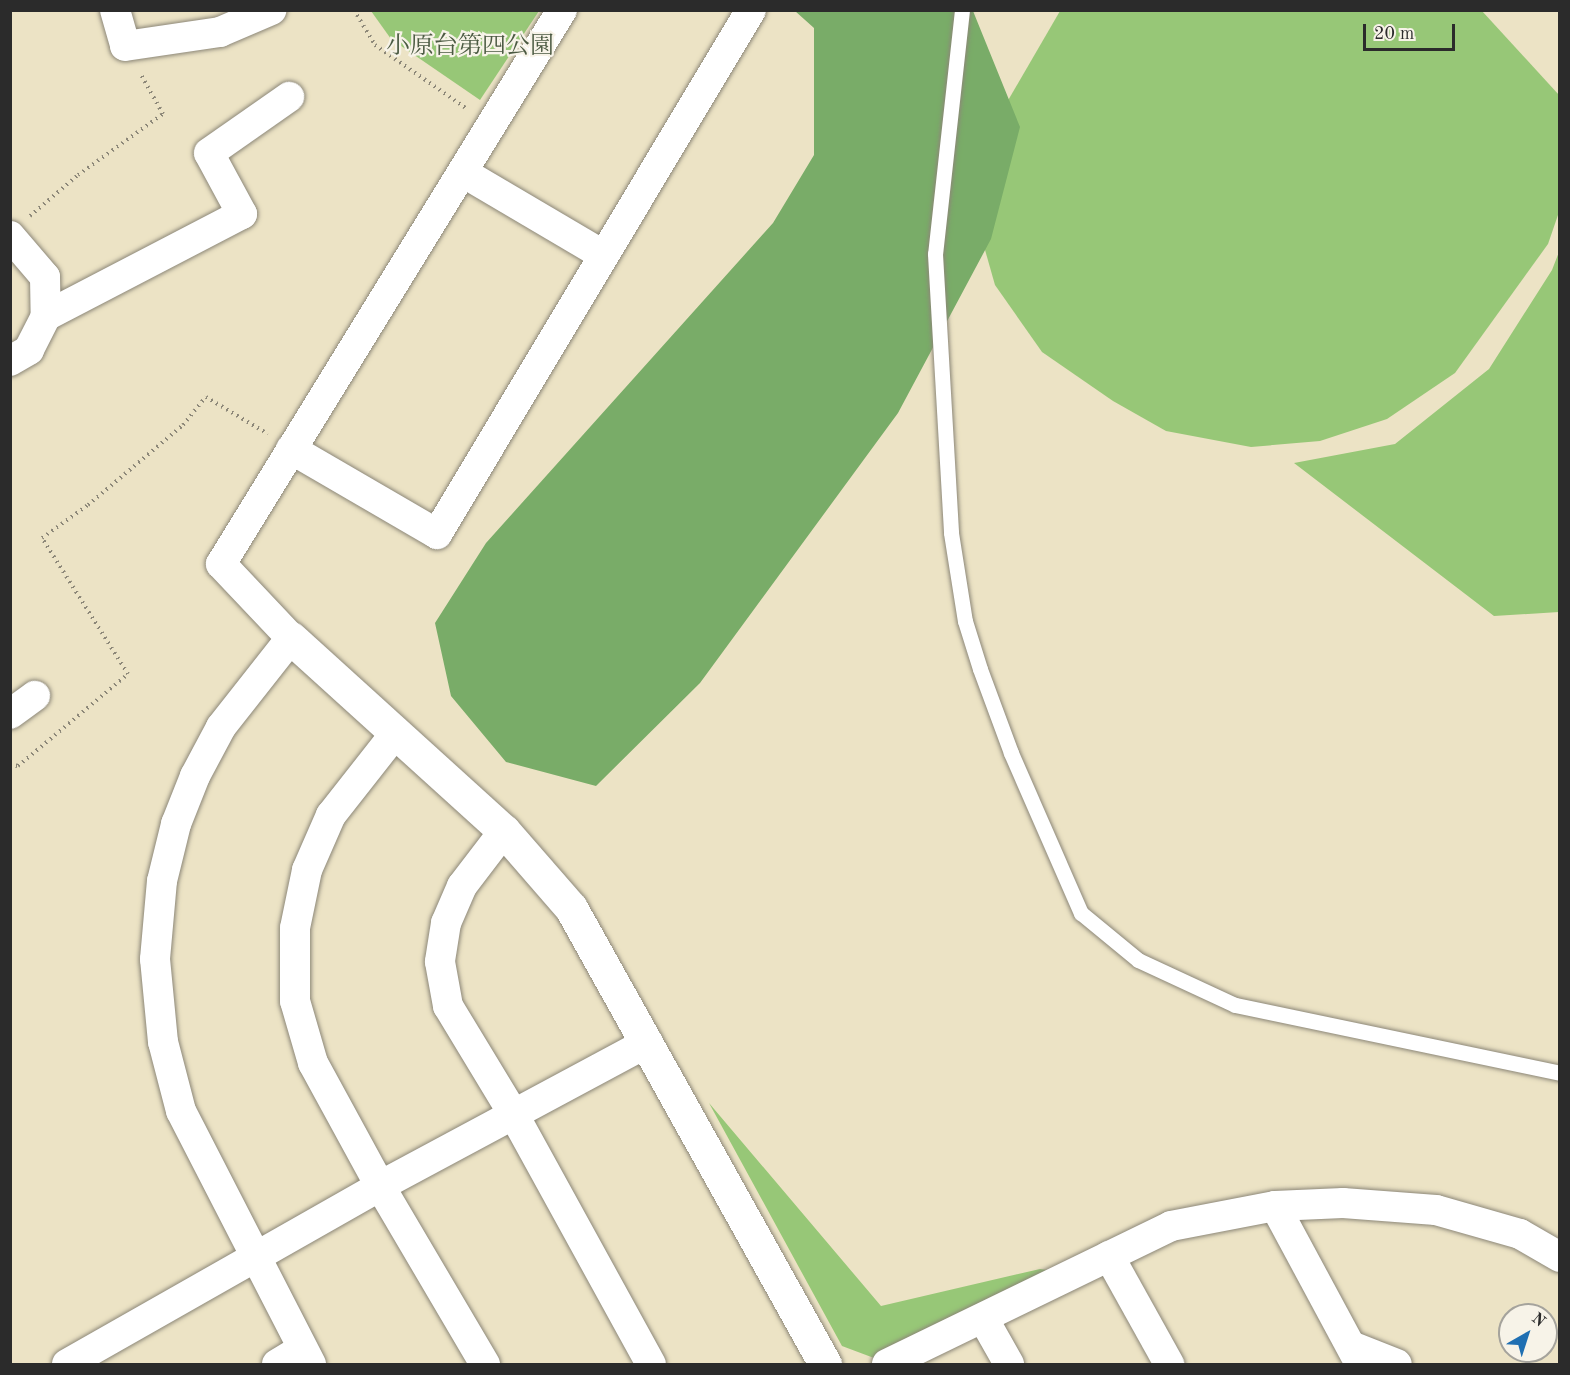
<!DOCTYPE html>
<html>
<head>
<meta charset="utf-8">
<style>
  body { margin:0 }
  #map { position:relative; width:1570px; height:1375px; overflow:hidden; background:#ece3c5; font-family:"Old Standard TT","Noto Serif JP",serif }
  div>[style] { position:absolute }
  .green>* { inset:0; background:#97c777 }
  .forest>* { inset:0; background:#79ac68 }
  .path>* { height:4px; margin-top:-2px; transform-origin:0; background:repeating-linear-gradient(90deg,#8c8778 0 1.5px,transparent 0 6px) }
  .roads { filter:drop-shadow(0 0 2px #8c8778) drop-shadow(0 0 2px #8c8778) }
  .lane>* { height:15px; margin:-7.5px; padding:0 7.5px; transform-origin:7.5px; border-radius:7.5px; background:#fff }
  .street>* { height:30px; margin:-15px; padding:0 15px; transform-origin:15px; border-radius:15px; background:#fff }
  .secondary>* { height:33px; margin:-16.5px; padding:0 16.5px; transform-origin:16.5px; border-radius:16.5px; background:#fff }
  span { translate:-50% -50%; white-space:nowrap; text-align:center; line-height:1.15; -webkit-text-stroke:4.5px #f7f3e8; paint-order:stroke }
  .park-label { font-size:24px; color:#4b5a42 }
  .frame { position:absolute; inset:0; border:12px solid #2b2b2b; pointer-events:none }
  .north { position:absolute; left:1498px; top:1303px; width:60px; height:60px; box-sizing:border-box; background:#f7f3e8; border:2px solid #a5a39c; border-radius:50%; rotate:39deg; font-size:16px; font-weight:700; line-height:24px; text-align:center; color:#2b2b2b }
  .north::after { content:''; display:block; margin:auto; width:21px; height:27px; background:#1f6fb2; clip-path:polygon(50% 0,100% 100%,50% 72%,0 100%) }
  .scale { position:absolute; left:1363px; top:24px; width:92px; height:27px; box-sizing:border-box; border:3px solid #2b2b2b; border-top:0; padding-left:8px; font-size:18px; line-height:21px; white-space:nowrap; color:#2b2b2b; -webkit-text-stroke:4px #f7f3e8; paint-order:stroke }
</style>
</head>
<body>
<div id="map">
  <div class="green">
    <div style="clip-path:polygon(371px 11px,539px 11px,480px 100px,391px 39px)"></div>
    <div style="clip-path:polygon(1060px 11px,1482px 11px,1559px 95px,1559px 212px,1548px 244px,1455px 373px,1387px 419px,1320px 441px,1251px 447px,1166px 431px,1113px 401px,1042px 352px,995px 285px,964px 176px)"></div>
    <div style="clip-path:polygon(1559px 252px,1559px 612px,1494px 616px,1294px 463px,1395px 444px,1489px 369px,1552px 270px)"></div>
    <div style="clip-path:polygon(709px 1103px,881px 1306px,1040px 1269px,1055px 1271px,874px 1358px,842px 1346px)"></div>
  </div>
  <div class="forest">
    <div style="clip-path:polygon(795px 11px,973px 11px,1020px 127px,991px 239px,898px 413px,700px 683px,596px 786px,506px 762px,451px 696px,435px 623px,486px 543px,773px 223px,814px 155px,814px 28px)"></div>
  </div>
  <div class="path">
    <div style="left:354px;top:10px;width:41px;rotate:59deg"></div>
    <div style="left:375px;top:45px;width:112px;rotate:34.8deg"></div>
    <div style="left:30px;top:216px;width:63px;rotate:-40.5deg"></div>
    <div style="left:78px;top:175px;width:105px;rotate:-35.7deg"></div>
    <div style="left:163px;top:114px;width:47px;rotate:-119.3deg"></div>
    <div style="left:10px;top:764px;width:8px;rotate:14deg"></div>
    <div style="left:18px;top:766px;width:143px;rotate:-39.9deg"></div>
    <div style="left:128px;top:674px;width:161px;rotate:-122.3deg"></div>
    <div style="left:42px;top:538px;width:57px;rotate:-35.7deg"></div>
    <div style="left:88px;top:505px;width:124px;rotate:-40.1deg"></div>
    <div style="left:183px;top:425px;width:36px;rotate:-51deg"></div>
    <div style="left:206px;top:397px;width:72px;rotate:30.8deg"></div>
  </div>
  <div class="roads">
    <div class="lane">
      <div style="left:962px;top:10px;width:245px;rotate:96.3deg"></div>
      <div style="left:935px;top:254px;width:279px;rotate:86.7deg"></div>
      <div style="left:951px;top:533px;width:89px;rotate:81deg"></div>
      <div style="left:965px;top:621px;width:50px;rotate:72.6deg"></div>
      <div style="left:980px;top:669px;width:90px;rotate:69.7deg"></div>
      <div style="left:1011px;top:753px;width:175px;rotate:66.4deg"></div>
      <div style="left:1081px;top:913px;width:74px;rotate:39.5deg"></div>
      <div style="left:1138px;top:960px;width:107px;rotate:24.9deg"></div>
      <div style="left:1235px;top:1005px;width:332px;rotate:11.8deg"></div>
    </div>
    <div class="street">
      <div style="left:115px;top:10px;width:37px;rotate:74deg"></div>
      <div style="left:125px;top:46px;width:96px;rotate:-8.4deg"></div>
      <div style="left:220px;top:32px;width:56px;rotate:-23.3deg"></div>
      <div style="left:464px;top:173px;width:161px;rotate:30.5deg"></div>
      <div style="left:10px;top:236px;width:54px;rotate:49.5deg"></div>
      <div style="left:45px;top:277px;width:39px;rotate:89deg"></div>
      <div style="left:46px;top:316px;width:38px;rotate:117deg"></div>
      <div style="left:29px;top:350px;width:22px;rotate:150deg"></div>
      <div style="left:46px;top:316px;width:221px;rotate:-27.5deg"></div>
      <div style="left:242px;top:214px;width:69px;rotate:-118.4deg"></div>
      <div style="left:209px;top:153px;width:98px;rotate:-35deg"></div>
      <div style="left:291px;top:449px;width:169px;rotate:30.2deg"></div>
      <div style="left:437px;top:534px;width:611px;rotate:-59.07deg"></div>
      <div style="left:10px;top:714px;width:31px;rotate:-36deg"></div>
      <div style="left:394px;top:735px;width:102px;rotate:128.2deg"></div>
      <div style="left:331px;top:815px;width:60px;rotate:113.6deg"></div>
      <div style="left:307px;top:870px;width:59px;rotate:101.7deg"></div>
      <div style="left:295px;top:928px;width:73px;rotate:90deg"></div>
      <div style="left:295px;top:1001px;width:65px;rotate:73.8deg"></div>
      <div style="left:313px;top:1063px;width:140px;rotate:61.4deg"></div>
      <div style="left:380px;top:1186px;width:207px;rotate:59.5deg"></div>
      <div style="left:504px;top:831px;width:69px;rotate:127.4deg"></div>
      <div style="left:462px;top:886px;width:40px;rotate:113.4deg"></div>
      <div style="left:446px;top:923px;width:39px;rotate:99deg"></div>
      <div style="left:440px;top:962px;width:45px;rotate:79.7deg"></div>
      <div style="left:448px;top:1006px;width:127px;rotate:58.8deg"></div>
      <div style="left:514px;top:1115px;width:284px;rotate:61.2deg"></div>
      <div style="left:1275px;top:1206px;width:179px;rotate:61.7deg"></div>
      <div style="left:1109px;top:1256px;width:124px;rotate:60.9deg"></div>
      <div style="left:983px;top:1318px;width:53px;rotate:60.5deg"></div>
      <div style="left:1351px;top:1346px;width:49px;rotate:21.4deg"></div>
      <div style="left:67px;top:1364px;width:360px;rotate:-29.6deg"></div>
      <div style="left:380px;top:1186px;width:304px;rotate:-28.2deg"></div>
      <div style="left:277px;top:1364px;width:29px;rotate:-31deg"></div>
      <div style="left:311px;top:1364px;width:284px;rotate:-117.2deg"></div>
      <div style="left:181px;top:1111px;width:71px;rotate:-104.6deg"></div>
      <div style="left:163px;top:1042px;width:83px;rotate:-95.5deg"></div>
      <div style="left:155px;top:959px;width:78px;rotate:-84.9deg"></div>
      <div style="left:162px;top:881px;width:59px;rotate:-76.2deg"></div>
      <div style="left:176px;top:824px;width:52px;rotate:-68.4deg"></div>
      <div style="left:195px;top:776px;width:55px;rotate:-62deg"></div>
      <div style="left:221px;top:727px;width:113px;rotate:-51.8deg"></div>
      <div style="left:291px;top:638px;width:102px;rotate:-133.4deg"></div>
      <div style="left:221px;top:564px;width:651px;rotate:-58.39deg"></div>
      <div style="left:887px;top:1364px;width:316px;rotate:-25.9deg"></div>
      <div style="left:1171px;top:1226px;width:106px;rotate:-10.9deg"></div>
      <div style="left:1275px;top:1206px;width:68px;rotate:-2.5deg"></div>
      <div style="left:1343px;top:1203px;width:93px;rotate:4.3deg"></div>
      <div style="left:1436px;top:1210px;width:87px;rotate:15.9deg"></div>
      <div style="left:1520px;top:1234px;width:46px;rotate:29.9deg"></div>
    </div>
    <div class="secondary">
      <div style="left:291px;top:638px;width:287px;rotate:42.2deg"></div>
      <div style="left:504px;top:831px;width:102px;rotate:49deg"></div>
      <div style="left:571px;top:908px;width:522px;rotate:60.88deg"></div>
    </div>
  </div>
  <div class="park-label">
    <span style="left:470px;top:48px">小原台第四公園</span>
  </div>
  <div class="frame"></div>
  <div class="north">N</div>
  <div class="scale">20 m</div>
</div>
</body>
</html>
